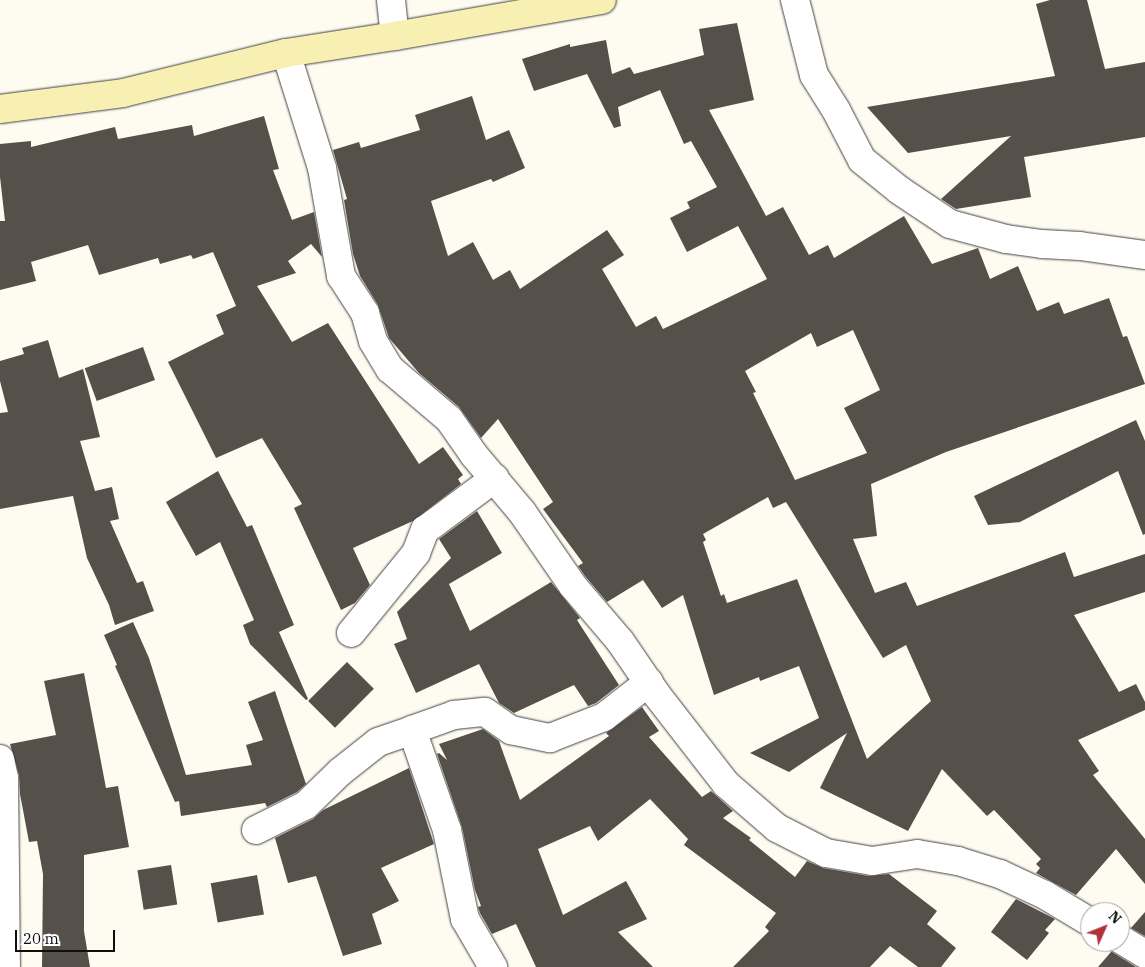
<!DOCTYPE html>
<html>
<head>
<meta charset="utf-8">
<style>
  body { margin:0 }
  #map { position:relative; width:1145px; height:967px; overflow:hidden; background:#fefbf1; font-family:"IBM Plex Serif",serif }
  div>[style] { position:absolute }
  .building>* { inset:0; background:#56504b; transform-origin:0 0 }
  .roads { filter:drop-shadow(0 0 1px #414141) drop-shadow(0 0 1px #414141) }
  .street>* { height:28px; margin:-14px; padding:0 14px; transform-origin:14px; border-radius:14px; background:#fff }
  .secondary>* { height:28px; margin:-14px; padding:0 14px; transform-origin:14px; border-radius:14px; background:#f7f0b2 }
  span { translate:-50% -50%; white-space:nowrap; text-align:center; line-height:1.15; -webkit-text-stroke:5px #fff; paint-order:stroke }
  .north { position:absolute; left:1080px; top:902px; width:50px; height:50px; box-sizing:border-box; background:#fff; border:1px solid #9f9f9f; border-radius:50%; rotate:46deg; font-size:14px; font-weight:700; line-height:20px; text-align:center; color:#0e0e0e }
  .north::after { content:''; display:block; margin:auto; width:18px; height:22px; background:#b13338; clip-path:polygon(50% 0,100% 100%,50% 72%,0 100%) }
  .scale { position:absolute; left:15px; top:930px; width:100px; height:22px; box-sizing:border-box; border:2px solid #0e0e0e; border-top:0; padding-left:6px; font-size:15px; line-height:18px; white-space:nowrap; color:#0e0e0e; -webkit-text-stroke:4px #fff; paint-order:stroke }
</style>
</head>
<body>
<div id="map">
  <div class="building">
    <div style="clip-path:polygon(1050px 0,1087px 0,1105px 69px,1145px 62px,1145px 137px,1024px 157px,1031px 197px,956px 209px,941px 199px,1011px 136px,908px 153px,867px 107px,1055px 76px,1036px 4px)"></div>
    <div style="clip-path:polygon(evenodd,737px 23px,754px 100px,709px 110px,766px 216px,783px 207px,809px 255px,828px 245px,834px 258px,904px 216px,932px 264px,978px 248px,990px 279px,1018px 266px,1037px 311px,1059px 302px,1064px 314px,1109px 298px,1123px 337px,1127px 336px,1145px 384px,946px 452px,871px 484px,877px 536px,853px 539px,875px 593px,906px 582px,917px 606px,1065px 552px,1074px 577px,1145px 554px,1145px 592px,1074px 615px,1119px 692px,1136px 684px,1145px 702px,1145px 710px,1078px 740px,1099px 771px,1093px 775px,1145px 839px,1145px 884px,1116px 849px,1076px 895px,1036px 873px,1040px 868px,1036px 864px,1041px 859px,994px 810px,987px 816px,942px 769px,908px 831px,820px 788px,847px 733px,789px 772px,750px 753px,819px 718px,799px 666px,760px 681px,759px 677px,714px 695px,683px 595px,662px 608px,643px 580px,607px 602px,585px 576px,578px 566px,583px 563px,543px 509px,553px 502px,498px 419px,481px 438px,459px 407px,419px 373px,389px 338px,378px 305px,360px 276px,353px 254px,344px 200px,347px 199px,333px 150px,359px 142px,361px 148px,420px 130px,415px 115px,472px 96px,486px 140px,509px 130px,525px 168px,493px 182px,491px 179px,431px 201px,448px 256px,473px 242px,493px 280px,510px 270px,520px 289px,607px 230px,624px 255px,602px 269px,636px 327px,656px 316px,663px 329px,767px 279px,738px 226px,687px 252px,670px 218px,690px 208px,687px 202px,717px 187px,691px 141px,684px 144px,660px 90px,618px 107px,621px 126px,614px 128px,587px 74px,534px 91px,522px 59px,570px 44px,570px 47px,606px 40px,612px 74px,630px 67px,634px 74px,704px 55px,699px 29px,737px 23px,853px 330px,880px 390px,844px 408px,867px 453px,795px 480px,753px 393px,756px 392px,745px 371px,811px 333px,817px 347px,853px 330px,737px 23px,768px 497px,773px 508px,786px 502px,883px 658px,906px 645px,931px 701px,867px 759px,797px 579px,727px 603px,724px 594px,721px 596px,703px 542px,706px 540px,703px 534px,768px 497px)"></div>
    <div style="clip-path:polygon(264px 116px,279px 169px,273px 170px,292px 220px,314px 212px,322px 257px,311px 244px,288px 261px,296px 273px,257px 286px,292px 342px,328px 323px,419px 464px,443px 447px,463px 475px,458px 479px,461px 484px,413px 521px,353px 548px,370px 585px,355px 603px,341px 610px,294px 508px,302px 504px,262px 438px,216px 458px,168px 362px,224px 334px,216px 315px,236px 306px,213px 252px,193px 259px,191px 255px,160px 264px,158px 258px,99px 275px,88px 245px,31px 262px,36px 281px,0 290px,0 221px,5px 221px,0 177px,0 144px,31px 141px,31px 147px,115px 127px,118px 139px,192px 125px,194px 136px)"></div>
    <div style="clip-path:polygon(48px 340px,59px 378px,83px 369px,100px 437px,80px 441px,95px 491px,112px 487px,119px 519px,110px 521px,137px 583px,143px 581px,154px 611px,115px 625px,109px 605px,87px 558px,73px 496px,84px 494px,0 509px,0 413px,8px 412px,0 381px,0 361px,24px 354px,22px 348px)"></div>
    <div style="left:143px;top:347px;width:35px;height:62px;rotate:70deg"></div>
    <div style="clip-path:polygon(1136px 420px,1145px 441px,1145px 534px,1143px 535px,1118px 471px,1020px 522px,988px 525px,974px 496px)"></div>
    <div style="clip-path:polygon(218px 471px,247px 527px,252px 525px,294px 625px,279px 632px,308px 699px,306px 700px,250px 644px,243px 625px,254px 620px,220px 542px,196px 556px,166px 502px)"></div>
    <div style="clip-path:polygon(477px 511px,502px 553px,449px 584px,470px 631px,551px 582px,580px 618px,577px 620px,619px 685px,596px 703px,588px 706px,574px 685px,514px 713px,499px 703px,479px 664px,416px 693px,394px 644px,407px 639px,397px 612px,451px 558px,439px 539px)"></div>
    <div style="clip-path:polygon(133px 622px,149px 658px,186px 775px,252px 765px,246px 745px,263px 740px,248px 702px,275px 691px,306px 784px,297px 792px,267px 807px,265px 803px,181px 816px,179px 801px,175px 802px,115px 666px,117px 665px,104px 635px)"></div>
    <div style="left:347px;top:662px;width:38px;height:55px;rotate:45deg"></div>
    <div style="clip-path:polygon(84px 673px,106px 788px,118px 786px,129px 847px,84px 855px,84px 931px,90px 967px,42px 967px,43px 874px,37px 841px,29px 842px,20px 794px,19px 775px,10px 744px,56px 735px,44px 681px)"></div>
    <div style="clip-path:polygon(642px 707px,659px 731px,649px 737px,702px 797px,711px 791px,733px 811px,723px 818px,751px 838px,749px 840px,795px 877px,807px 861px,823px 868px,869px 876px,889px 874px,937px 911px,927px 924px,956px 948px,941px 967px,918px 967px,890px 946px,870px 967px,733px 967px,769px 931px,765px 927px,776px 913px,684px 845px,688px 839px,650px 799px,598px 841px,590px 826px,538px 849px,563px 915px,626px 881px,647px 919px,618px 932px,653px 967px,536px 967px,516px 924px,492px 934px,480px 913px,478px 907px,481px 906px,475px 890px,462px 827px,437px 754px,439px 753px,447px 760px,439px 744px,483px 729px,499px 741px,520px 800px,609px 736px,606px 733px)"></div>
    <div style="clip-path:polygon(409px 768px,434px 844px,381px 868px,399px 901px,372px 914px,382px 944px,343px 956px,316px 876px,288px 883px,275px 838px,313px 819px,323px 810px)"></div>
    <div style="left:171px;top:865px;width:40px;height:34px;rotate:81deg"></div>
    <div style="left:257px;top:875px;width:40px;height:47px;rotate:80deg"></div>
    <div style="clip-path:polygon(1016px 899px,1055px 919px,1045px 930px,1049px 933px,1027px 960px,991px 932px)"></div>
    <div style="clip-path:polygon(1145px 912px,1145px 936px,1131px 928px)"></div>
    <div style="clip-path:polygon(1111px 952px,1112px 952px,1136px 967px,1098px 967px)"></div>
  </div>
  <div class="roads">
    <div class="street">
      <div style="left:391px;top:0;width:36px;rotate:84deg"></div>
      <div style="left:795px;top:0;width:77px;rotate:75.8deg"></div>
      <div style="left:814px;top:75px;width:41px;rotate:57.8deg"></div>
      <div style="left:836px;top:110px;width:56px;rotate:62.5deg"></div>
      <div style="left:862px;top:160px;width:48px;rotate:39deg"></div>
      <div style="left:899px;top:190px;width:61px;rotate:33.7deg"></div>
      <div style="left:950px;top:224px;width:58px;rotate:15deg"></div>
      <div style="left:1006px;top:239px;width:36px;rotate:8deg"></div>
      <div style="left:1042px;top:244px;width:38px;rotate:3deg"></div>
      <div style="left:1080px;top:246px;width:66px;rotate:7.9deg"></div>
      <div style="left:286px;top:53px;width:121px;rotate:72.6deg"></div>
      <div style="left:322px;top:168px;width:110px;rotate:80deg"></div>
      <div style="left:341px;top:276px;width:44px;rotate:57deg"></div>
      <div style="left:365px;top:313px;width:29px;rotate:74deg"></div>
      <div style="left:373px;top:341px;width:33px;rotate:59deg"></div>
      <div style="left:390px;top:369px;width:77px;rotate:40.3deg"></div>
      <div style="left:449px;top:419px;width:44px;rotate:55.2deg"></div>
      <div style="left:474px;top:455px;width:75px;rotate:49.9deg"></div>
      <div style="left:522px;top:512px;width:90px;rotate:55.4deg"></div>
      <div style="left:573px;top:586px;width:72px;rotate:49.5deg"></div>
      <div style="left:620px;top:641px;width:65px;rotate:55.6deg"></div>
      <div style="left:657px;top:695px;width:113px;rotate:52.2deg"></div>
      <div style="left:726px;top:784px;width:67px;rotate:40.8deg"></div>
      <div style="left:777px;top:828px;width:55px;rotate:27deg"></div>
      <div style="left:826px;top:853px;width:47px;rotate:9.9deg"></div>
      <div style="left:872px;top:861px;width:46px;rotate:-8.8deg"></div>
      <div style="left:917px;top:854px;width:42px;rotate:9.7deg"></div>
      <div style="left:958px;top:861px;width:44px;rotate:17.2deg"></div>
      <div style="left:1000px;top:874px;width:50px;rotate:25deg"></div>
      <div style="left:1045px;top:895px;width:52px;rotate:31deg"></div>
      <div style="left:351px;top:633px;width:103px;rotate:-50.9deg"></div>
      <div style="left:416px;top:553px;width:25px;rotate:-69deg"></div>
      <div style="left:425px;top:530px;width:87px;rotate:-36.6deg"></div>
      <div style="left:412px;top:730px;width:45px;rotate:-19.7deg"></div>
      <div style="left:454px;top:715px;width:31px;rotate:-6deg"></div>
      <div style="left:485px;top:712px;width:32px;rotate:35deg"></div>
      <div style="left:511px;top:730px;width:40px;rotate:12deg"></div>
      <div style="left:550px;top:738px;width:58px;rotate:-21.3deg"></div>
      <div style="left:604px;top:717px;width:57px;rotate:-37.9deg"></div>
      <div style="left:0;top:759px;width:19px;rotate:78deg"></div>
      <div style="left:4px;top:778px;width:189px;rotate:89.4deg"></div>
      <div style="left:256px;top:830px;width:56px;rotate:-26.6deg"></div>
      <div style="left:306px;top:805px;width:47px;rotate:-44.1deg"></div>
      <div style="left:340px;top:772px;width:48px;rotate:-38.3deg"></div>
      <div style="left:378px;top:742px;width:36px;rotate:-19deg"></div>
      <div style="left:412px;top:730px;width:106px;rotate:70.7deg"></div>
      <div style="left:447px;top:830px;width:91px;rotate:78.6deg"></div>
      <div style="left:465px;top:919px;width:56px;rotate:59.7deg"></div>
      <div style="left:1120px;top:939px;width:29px;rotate:31deg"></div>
    </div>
    <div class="secondary">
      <div style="left:0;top:109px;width:124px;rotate:-7.4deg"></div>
      <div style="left:123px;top:93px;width:168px;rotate:-13.8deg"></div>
      <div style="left:286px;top:53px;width:110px;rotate:-8.9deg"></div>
      <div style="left:395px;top:36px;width:210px;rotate:-9.9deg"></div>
    </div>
  </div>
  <div class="north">N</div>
  <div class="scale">20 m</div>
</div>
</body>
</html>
